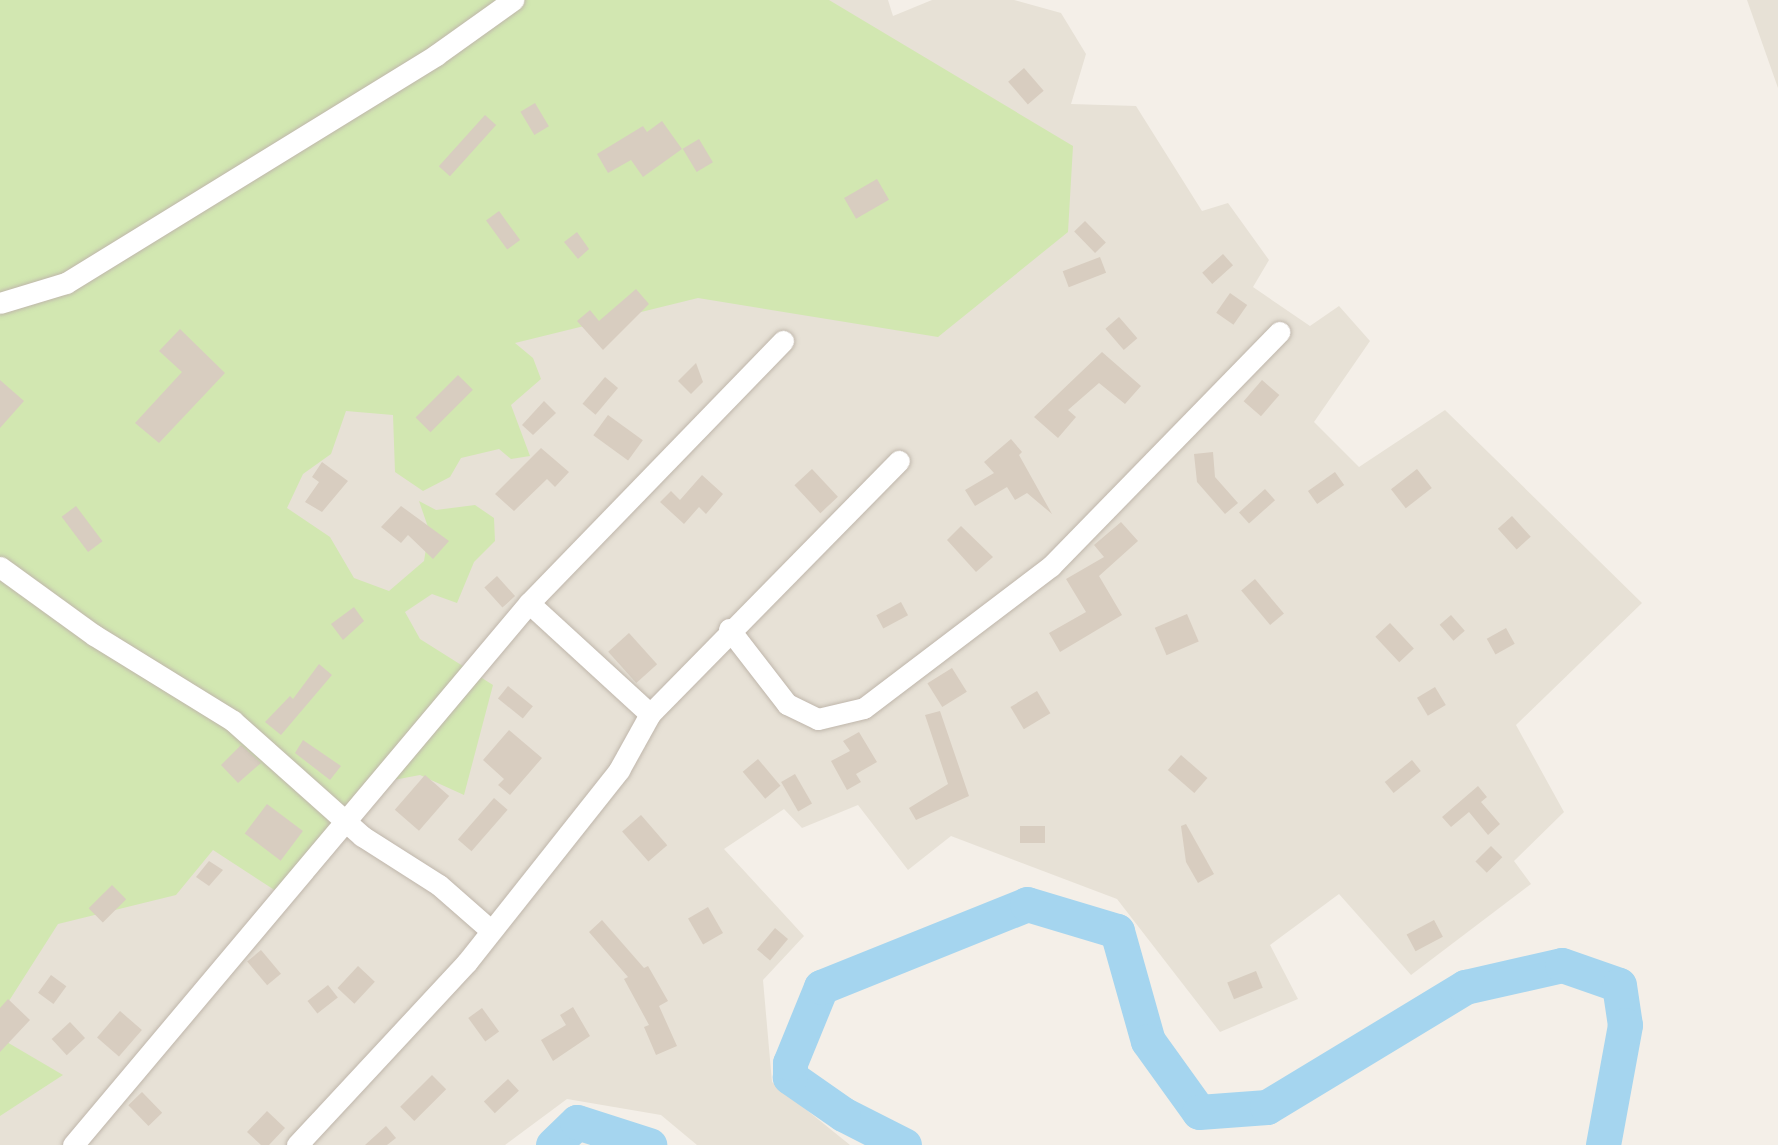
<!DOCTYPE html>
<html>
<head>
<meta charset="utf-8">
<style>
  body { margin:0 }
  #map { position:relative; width:1778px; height:1145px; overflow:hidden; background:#f4efe8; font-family:"Exo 2",sans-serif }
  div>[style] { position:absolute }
  .residential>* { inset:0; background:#e7e1d6 }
  .green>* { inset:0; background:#d2e7b1 }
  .river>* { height:35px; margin:-17.5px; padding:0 17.5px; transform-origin:17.5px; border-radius:17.5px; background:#a5d5ef }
  .building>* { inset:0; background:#d8cdc0; transform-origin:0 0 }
  .roads { filter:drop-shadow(0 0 2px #bfb6ab) drop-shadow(0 0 2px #bfb6ab) }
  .minor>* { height:21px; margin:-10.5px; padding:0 10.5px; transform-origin:10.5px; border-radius:10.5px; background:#fff }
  span { translate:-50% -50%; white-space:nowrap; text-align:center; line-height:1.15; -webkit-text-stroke:5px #fff; paint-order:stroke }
</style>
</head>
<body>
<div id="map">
  <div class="residential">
    <div style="clip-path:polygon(0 0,888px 0,893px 16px,932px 0,1014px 0,1061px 13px,1086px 54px,1071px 104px,1136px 106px,1202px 211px,1228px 203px,1269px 260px,1253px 287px,1310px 326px,1339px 306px,1370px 341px,1314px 422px,1359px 467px,1445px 410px,1642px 603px,1516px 725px,1564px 812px,1514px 861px,1531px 884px,1411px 975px,1339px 894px,1270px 945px,1298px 999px,1220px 1032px,1117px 899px,951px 836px,908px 870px,858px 805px,802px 828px,784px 809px,724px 849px,804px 936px,763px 980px,772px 1082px,850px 1145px,697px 1145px,661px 1115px,567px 1099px,505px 1145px,0 1145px)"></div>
    <div style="clip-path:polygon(1747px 0,1778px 0,1778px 88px)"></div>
  </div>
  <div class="green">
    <div style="clip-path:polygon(0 0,829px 0,1073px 146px,1068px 232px,938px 337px,698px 298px,515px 343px,533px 358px,541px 379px,511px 405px,530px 456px,511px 459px,499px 449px,461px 458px,450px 477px,423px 491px,395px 472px,393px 415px,346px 411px,331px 454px,303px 474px,287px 508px,330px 537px,354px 578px,389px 591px,424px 561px,429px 530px,419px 501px,436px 510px,475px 505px,494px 518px,495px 541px,474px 562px,457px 603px,432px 594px,405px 612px,420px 639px,493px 685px,464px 795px,420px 775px,367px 785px,276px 891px,213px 850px,176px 895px,58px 924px,0 1015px)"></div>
    <div style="clip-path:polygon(0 1038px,63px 1075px,0 1116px)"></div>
  </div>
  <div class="river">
    <div style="left:553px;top:1145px;width:33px;rotate:-44deg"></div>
    <div style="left:577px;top:1122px;width:76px;rotate:17.7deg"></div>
    <div style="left:904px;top:1145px;width:68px;rotate:-153.1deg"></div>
    <div style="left:843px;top:1114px;width:65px;rotate:-145.1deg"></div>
    <div style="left:790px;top:1077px;width:14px;rotate:-90deg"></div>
    <div style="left:790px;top:1063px;width:82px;rotate:-67.8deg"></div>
    <div style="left:821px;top:987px;width:222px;rotate:-21.9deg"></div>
    <div style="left:1027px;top:904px;width:94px;rotate:16.7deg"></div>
    <div style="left:1117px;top:931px;width:114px;rotate:74.3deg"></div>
    <div style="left:1148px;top:1041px;width:87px;rotate:54.3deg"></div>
    <div style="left:1199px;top:1112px;width:68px;rotate:-4.2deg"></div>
    <div style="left:1267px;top:1107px;width:232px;rotate:-31.2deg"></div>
    <div style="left:1465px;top:987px;width:99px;rotate:-12.8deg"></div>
    <div style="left:1562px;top:965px;width:60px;rotate:19.3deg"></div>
    <div style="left:1619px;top:985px;width:40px;rotate:81.5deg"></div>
    <div style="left:1625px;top:1025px;width:122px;rotate:100.4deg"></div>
  </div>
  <div class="building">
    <div style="left:1024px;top:68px;width:30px;height:21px;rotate:49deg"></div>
    <div style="left:535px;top:103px;width:27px;height:17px;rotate:59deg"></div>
    <div style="left:485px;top:115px;width:15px;height:69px;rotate:42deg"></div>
    <div style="clip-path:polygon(662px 121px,682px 149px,643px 177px,631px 160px,608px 173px,597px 154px,643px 126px,647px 132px)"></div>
    <div style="left:699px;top:139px;width:27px;height:19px;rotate:59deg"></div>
    <div style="left:877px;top:179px;width:24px;height:38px;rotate:60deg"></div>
    <div style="left:499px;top:211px;width:36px;height:16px;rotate:54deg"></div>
    <div style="left:1085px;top:221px;width:30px;height:15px;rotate:46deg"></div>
    <div style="clip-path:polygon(577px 232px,589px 249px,578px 259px,564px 242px)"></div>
    <div style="left:1223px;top:254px;width:15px;height:28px;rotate:48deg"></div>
    <div style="left:1100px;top:257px;width:17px;height:40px;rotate:69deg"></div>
    <div style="clip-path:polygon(636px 289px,649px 304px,603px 350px,577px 321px,590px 310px,599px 321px)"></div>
    <div style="left:1230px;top:293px;width:21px;height:24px;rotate:35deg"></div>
    <div style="left:1119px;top:317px;width:28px;height:18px;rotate:49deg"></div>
    <div style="clip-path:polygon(180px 329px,225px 373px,159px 443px,135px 423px,182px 372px,159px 351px)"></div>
    <div style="clip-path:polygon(1102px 352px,1141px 386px,1125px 404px,1099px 383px,1068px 410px,1076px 417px,1058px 438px,1034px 417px)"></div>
    <div style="clip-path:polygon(696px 363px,703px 382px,691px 394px,678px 381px)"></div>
    <div style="left:458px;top:375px;width:21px;height:60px;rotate:45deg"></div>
    <div style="left:605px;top:377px;width:17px;height:35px;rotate:40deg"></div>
    <div style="clip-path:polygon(0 380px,24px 401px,0 428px)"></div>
    <div style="left:1262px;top:380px;width:23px;height:28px;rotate:41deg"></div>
    <div style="clip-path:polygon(544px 401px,556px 413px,533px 435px,522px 425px)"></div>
    <div style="left:608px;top:415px;width:43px;height:25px;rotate:36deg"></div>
    <div style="clip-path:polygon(1011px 439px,1022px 452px,1019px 455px,1052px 514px,1027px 493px,1015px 500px,1007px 487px,975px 506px,965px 490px,994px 473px,984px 462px)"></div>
    <div style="clip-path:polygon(541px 448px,569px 472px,555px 487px,547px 479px,514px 511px,495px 494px)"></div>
    <div style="clip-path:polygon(1213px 452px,1215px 477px,1238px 503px,1225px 514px,1197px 482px,1194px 454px)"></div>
    <div style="clip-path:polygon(322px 462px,348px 481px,322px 512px,305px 502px,319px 482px,312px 477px)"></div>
    <div style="left:812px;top:469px;width:38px;height:24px;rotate:47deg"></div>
    <div style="left:1417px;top:469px;width:24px;height:33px;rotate:52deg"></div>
    <div style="left:1335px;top:472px;width:16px;height:33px;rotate:55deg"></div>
    <div style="clip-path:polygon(702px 475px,723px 494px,706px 514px,699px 507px,684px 524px,660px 502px,671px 491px,680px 500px)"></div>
    <div style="left:1265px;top:489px;width:15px;height:35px;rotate:48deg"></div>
    <div style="left:76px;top:506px;width:44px;height:18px;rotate:53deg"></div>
    <div style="clip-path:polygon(401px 506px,449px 541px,433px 559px,408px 535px,401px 543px,381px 527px)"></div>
    <div style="left:1512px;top:516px;width:28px;height:19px;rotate:48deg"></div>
    <div style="clip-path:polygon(1121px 522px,1138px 541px,1099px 576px,1122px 615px,1060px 652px,1049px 633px,1086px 612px,1066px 579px,1104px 557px,1094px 545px)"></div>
    <div style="clip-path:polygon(961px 526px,993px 557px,976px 572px,947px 540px)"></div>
    <div style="left:497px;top:576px;width:27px;height:17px;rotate:48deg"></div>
    <div style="left:1255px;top:579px;width:45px;height:18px;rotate:50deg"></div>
    <div style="left:901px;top:602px;width:15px;height:28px;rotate:62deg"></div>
    <div style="clip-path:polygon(354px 607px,364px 621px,343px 640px,331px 624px)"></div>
    <div style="left:1187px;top:614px;width:30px;height:35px;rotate:67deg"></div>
    <div style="left:1451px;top:615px;width:21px;height:15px;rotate:49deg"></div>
    <div style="left:1390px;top:623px;width:35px;height:20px;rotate:47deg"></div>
    <div style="left:1506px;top:628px;width:18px;height:22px;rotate:61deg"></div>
    <div style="left:629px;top:633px;width:42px;height:28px;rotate:48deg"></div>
    <div style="clip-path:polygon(319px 664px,332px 675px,281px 735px,265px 722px,290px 696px,293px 699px)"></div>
    <div style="left:952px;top:668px;width:28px;height:29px;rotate:58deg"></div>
    <div style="left:508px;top:686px;width:32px;height:16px;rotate:39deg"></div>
    <div style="left:1435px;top:687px;width:21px;height:21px;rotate:59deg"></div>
    <div style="left:1037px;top:691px;width:26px;height:31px;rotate:59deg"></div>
    <div style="clip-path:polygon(940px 711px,969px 796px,916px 820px,909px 808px,948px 784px,925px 715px)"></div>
    <div style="clip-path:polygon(509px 730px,542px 758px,510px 795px,498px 785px,504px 779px,483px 760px)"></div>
    <div style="clip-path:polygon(859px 732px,877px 762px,856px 774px,861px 782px,847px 790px,831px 761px,850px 751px,843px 741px)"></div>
    <div style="clip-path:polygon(303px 740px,341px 766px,330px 780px,295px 753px)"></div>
    <div style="clip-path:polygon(241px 745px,261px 763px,238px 783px,221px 765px)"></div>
    <div style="left:1181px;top:755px;width:35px;height:20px;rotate:41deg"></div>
    <div style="left:758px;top:759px;width:35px;height:20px;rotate:50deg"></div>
    <div style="left:1412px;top:760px;width:14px;height:35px;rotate:51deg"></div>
    <div style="left:795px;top:774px;width:34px;height:16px;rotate:60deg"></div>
    <div style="left:425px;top:775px;width:32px;height:46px;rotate:41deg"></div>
    <div style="clip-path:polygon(1478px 786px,1487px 797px,1481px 802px,1500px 824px,1488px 835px,1469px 812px,1451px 827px,1442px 817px)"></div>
    <div style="left:494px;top:798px;width:18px;height:55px;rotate:41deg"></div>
    <div style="left:267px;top:804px;width:45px;height:37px;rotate:37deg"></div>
    <div style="left:641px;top:815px;width:40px;height:25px;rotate:49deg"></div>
    <div style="clip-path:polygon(1186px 824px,1214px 874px,1198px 883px,1186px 862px,1181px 826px)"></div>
    <div style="left:1020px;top:826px;width:25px;height:17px"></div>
    <div style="left:1491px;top:846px;width:16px;height:22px;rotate:45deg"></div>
    <div style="clip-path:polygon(209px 861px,223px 870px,209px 886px,196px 877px)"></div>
    <div style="left:112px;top:885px;width:20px;height:33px;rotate:45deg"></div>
    <div style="left:708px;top:907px;width:30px;height:23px;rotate:60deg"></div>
    <div style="clip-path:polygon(602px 920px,644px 968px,648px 966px,668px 1001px,659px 1006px,677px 1046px,656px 1055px,644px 1027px,649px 1025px,624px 979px,628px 977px,589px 932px)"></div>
    <div style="left:1434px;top:920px;width:19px;height:31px;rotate:62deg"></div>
    <div style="left:775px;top:928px;width:17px;height:28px;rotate:40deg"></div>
    <div style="left:261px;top:950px;width:31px;height:18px;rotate:50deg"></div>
    <div style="left:358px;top:966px;width:23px;height:30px;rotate:43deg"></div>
    <div style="left:1256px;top:971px;width:18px;height:31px;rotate:68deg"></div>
    <div style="left:51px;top:975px;width:19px;height:22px;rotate:36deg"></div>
    <div style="left:328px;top:985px;width:16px;height:26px;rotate:52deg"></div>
    <div style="clip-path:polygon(8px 999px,30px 1020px,0 1052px,0 1008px)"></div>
    <div style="clip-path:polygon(573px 1007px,590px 1036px,553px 1061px,541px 1040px,566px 1025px,560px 1015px)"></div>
    <div style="left:482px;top:1008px;width:29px;height:17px;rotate:54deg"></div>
    <div style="left:120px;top:1011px;width:29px;height:35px;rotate:41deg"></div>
    <div style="left:70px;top:1022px;width:22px;height:25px;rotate:47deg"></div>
    <div style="left:432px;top:1075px;width:20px;height:45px;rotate:45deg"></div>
    <div style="left:508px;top:1079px;width:16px;height:33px;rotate:47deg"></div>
    <div style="left:142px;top:1092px;width:29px;height:19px;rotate:46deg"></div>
    <div style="clip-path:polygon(267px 1111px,285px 1128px,269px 1145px,261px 1145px,247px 1132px)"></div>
    <div style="clip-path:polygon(386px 1126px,396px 1138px,387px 1145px,365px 1145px)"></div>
  </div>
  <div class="roads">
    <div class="minor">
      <div style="left:0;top:303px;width:69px;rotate:-16.9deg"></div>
      <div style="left:66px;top:283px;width:435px;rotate:-31.6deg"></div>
      <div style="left:436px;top:55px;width:95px;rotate:-35.5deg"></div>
      <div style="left:0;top:567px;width:116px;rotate:35.9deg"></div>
      <div style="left:94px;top:635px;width:163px;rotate:31.7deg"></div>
      <div style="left:233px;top:721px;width:173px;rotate:41.7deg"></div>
      <div style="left:362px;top:836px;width:91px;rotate:32.5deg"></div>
      <div style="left:439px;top:885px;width:67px;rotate:41.3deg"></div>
      <div style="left:529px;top:603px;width:164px;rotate:42.5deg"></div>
      <div style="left:729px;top:629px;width:95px;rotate:52.3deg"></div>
      <div style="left:787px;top:704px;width:34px;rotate:26deg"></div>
      <div style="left:818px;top:719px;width:47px;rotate:-13.4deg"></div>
      <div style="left:864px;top:708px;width:235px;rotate:-37.2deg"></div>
      <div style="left:1051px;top:566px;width:327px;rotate:-45.7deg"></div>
      <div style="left:73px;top:1145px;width:708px;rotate:-49.93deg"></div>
      <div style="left:529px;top:603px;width:365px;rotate:-45.9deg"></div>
      <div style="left:297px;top:1145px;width:250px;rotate:-47.1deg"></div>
      <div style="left:467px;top:962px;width:245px;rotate:-51.6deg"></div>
      <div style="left:619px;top:770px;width:64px;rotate:-61deg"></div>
      <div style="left:650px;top:714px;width:355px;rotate:-45.5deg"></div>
    </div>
  </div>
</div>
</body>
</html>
